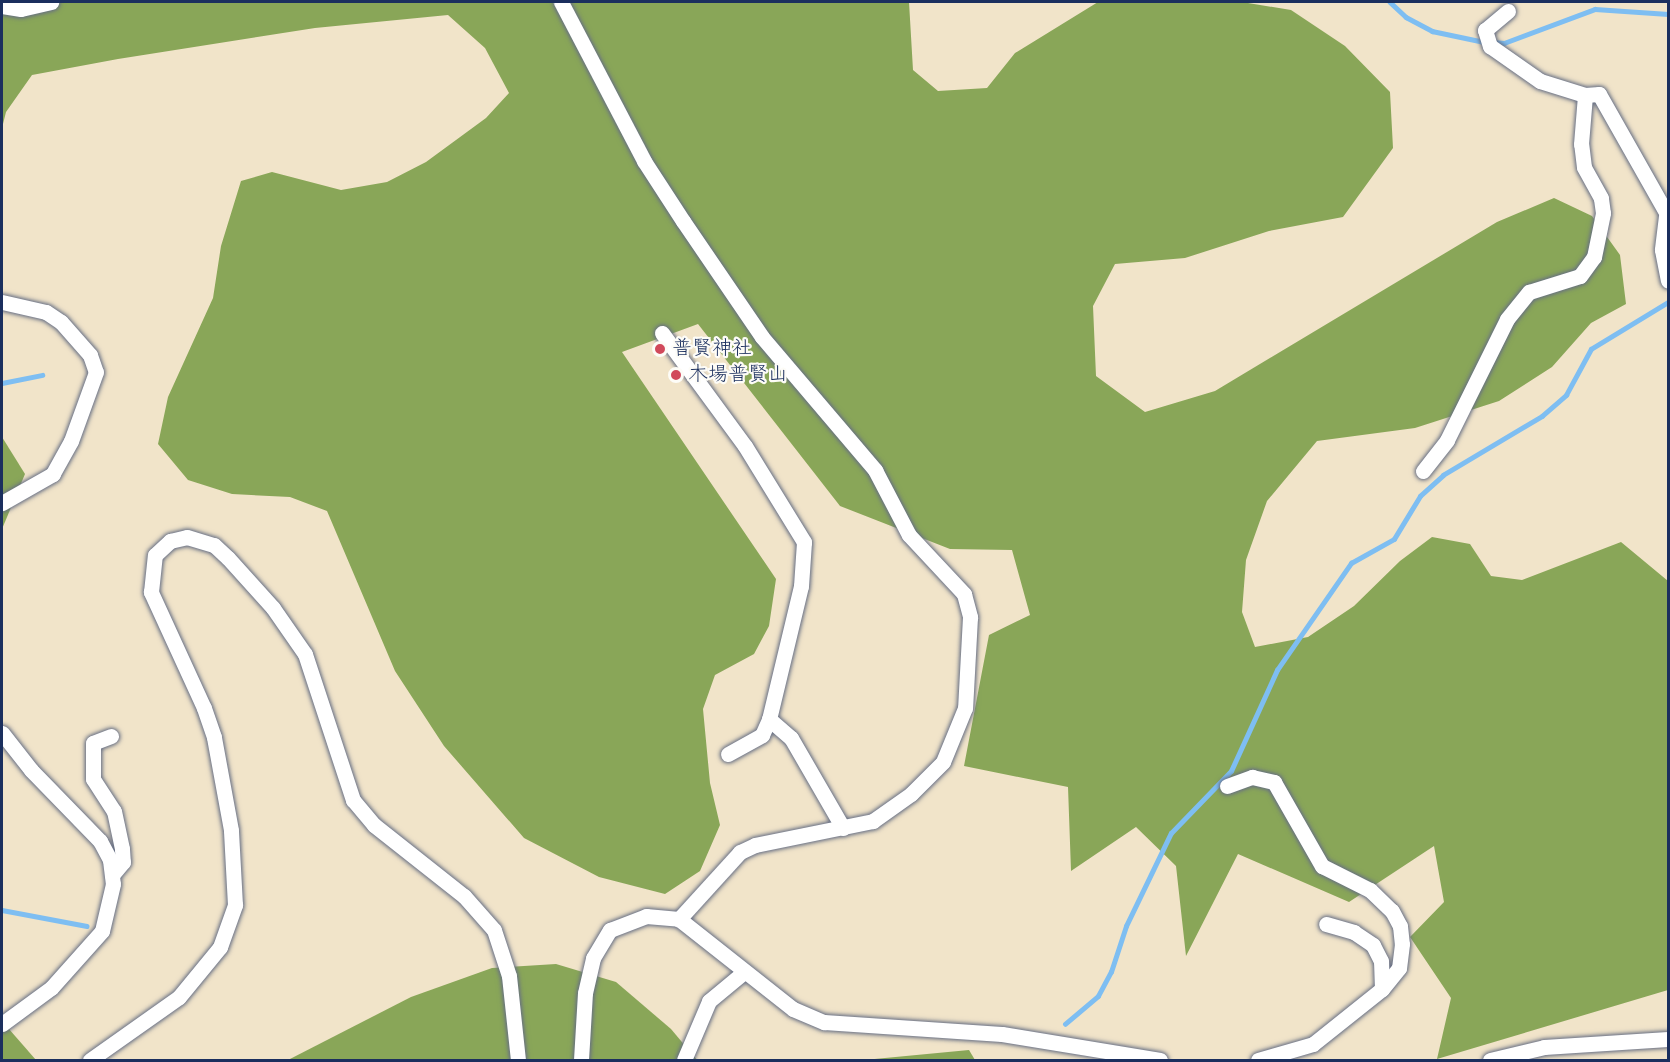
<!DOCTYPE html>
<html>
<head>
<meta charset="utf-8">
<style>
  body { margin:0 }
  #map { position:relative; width:1670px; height:1062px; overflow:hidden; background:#f1e4c9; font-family:Kalam,"Klee One",sans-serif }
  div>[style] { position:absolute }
  .forest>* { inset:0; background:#89a658 }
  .stream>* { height:4.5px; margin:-2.25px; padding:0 2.25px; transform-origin:2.25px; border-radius:2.25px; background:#7ebef2 }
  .roads { filter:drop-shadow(0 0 2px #666e83) drop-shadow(0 0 2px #666e83) }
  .minor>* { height:15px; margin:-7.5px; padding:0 7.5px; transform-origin:7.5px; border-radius:7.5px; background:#fff }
  .dots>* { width:16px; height:16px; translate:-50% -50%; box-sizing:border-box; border:3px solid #fdfcf7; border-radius:50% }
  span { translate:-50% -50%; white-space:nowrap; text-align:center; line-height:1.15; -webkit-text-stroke:4.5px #fdfcf7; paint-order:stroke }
  .poi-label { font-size:20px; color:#1b2f5e }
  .left { translate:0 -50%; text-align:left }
  .frame { position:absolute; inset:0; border:3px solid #1b2f5e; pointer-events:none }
</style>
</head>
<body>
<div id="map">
  <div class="forest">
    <div style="clip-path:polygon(2px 2px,909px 2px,913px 70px,938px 91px,987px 88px,1015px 53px,1098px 2px,1242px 2px,1291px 10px,1345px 46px,1390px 92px,1393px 148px,1343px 217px,1269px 231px,1185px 258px,1115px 264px,1093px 306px,1096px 376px,1145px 412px,1215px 391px,1497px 222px,1554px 198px,1592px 216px,1620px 255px,1626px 304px,1591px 323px,1552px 367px,1499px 401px,1415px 428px,1317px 441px,1267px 501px,1246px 560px,1242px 612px,1255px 647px,1308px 637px,1354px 606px,1400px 561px,1432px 537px,1470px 544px,1491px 576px,1522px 580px,1621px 542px,1668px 581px,1668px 990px,1437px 1059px,1451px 998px,1410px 937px,1444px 902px,1434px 846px,1349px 902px,1238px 854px,1186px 956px,1176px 866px,1136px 827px,1071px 871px,1068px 787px,964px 766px,989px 635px,1030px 615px,1012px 550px,950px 549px,840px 506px,698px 324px,622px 352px,776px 579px,769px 626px,754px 654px,715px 675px,703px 709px,710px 783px,720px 825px,700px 871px,665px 894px,599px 877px,524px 838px,444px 746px,395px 671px,327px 511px,290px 497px,232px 494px,188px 480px,158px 444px,168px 397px,213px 298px,221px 246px,241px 181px,272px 172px,341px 190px,387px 182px,426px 162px,486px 118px,509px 93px,485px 48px,448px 15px,315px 28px,118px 59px,32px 75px,6px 112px,2px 128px)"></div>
    <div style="clip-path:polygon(2px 437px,25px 474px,2px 529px)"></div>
    <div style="clip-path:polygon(556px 964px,616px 982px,671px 1029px,697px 1060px,288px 1060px,411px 997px,492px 968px)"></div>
    <div style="clip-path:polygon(2px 1021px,36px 1060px,2px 1060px)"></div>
    <div style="clip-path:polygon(969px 1050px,975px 1060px,864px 1060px)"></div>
  </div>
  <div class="stream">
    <div style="left:1390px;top:2px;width:22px;rotate:43deg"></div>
    <div style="left:1406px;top:17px;width:30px;rotate:28deg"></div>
    <div style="left:1432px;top:31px;width:53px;rotate:11.9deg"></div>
    <div style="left:1493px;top:42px;width:11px;rotate:5deg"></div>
    <div style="left:1504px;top:43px;width:97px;rotate:-20.5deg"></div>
    <div style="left:1595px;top:9px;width:73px;rotate:3.9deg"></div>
    <div style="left:2px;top:383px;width:41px;rotate:-11.3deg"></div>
    <div style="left:2px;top:910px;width:86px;rotate:10.7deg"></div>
    <div style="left:1065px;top:1024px;width:43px;rotate:-40.3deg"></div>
    <div style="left:1098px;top:996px;width:27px;rotate:-62deg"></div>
    <div style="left:1111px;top:972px;width:48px;rotate:-71.9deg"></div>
    <div style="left:1126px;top:926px;width:103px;rotate:-64.2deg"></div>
    <div style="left:1171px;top:833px;width:86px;rotate:-45.9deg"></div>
    <div style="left:1231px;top:771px;width:111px;rotate:-65.5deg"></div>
    <div style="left:1277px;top:670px;width:130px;rotate:-55.3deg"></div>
    <div style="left:1351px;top:563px;width:49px;rotate:-29.2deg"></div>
    <div style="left:1394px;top:539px;width:50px;rotate:-58.8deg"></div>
    <div style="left:1420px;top:496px;width:31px;rotate:-42deg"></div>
    <div style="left:1443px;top:475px;width:115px;rotate:-30.8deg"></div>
    <div style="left:1542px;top:416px;width:32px;rotate:-41deg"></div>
    <div style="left:1566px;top:395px;width:52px;rotate:-61.5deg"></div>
    <div style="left:1591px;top:349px;width:90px;rotate:-31.4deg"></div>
  </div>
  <div class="roads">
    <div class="minor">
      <div style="left:561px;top:2px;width:179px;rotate:62.4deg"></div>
      <div style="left:644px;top:161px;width:72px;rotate:57deg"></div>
      <div style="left:683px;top:221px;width:140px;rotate:55.7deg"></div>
      <div style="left:762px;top:337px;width:175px;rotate:49.6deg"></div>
      <div style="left:875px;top:470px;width:73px;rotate:62.4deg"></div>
      <div style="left:909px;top:535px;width:81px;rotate:47deg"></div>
      <div style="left:964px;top:594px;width:24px;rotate:75deg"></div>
      <div style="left:970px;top:617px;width:91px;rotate:93.1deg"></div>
      <div style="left:965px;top:708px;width:58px;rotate:112.2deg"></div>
      <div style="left:943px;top:762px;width:45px;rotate:135deg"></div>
      <div style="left:911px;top:794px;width:47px;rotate:144.6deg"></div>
      <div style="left:873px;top:821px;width:120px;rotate:168.5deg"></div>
      <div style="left:755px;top:845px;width:17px;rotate:155deg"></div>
      <div style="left:740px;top:852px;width:91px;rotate:132.3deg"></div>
      <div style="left:2px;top:6px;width:19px;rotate:9deg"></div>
      <div style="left:21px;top:9px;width:31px;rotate:-13deg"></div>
      <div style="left:1508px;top:11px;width:30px;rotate:140deg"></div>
      <div style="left:1485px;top:30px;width:17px;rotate:73deg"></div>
      <div style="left:1490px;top:46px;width:61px;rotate:35deg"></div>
      <div style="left:1540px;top:81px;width:47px;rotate:17.3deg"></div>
      <div style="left:1585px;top:95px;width:14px;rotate:-4deg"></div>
      <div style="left:1599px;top:94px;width:140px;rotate:60.5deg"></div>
      <div style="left:1666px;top:216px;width:34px;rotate:97deg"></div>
      <div style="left:1662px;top:250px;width:31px;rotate:79deg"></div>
      <div style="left:2px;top:302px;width:45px;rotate:12.8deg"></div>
      <div style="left:46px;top:312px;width:18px;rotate:34deg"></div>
      <div style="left:61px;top:322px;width:44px;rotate:48.7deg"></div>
      <div style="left:90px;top:355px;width:18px;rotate:71deg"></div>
      <div style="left:96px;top:372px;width:73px;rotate:109.9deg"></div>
      <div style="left:71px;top:441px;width:38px;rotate:119deg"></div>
      <div style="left:53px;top:474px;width:59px;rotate:150.4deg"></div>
      <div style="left:662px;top:333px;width:140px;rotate:53.7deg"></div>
      <div style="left:745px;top:446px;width:113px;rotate:58.4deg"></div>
      <div style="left:804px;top:542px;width:44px;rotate:93.9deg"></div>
      <div style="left:801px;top:586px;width:137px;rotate:103.5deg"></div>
      <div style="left:769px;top:719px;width:29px;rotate:41deg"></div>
      <div style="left:791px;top:738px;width:104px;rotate:60deg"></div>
      <div style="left:1423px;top:471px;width:39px;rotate:-52deg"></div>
      <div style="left:1447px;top:440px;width:135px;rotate:-63.6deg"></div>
      <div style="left:1507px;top:319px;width:35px;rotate:-51deg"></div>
      <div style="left:1529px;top:292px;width:53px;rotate:-17.4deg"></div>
      <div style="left:1580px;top:276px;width:24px;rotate:-54deg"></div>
      <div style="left:1594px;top:257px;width:45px;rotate:-78.4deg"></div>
      <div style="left:1603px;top:213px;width:15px;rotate:-98deg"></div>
      <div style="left:1601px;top:198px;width:35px;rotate:-119deg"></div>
      <div style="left:1584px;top:167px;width:23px;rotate:-97deg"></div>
      <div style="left:1581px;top:144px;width:49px;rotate:-85.3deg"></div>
      <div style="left:2px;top:733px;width:47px;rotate:51.9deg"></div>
      <div style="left:31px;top:770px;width:99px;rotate:45.8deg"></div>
      <div style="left:100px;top:841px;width:21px;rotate:62deg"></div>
      <div style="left:110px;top:860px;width:24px;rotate:83deg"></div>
      <div style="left:113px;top:884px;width:48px;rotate:103.2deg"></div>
      <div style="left:102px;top:931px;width:76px;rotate:131.8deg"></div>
      <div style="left:51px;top:988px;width:61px;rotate:143.7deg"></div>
      <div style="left:111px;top:736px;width:19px;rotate:159deg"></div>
      <div style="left:93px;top:743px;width:36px;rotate:90deg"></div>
      <div style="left:93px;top:779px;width:38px;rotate:57deg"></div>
      <div style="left:114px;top:811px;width:39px;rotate:78deg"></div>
      <div style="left:122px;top:849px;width:13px;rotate:86deg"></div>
      <div style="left:123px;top:862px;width:17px;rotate:130deg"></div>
      <div style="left:728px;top:754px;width:39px;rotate:-29deg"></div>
      <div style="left:762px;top:735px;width:17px;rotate:-66deg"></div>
      <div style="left:1227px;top:786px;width:27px;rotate:-20deg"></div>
      <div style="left:1252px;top:777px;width:23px;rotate:13deg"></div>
      <div style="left:1274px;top:782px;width:97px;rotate:60.3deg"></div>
      <div style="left:1322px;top:866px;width:54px;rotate:26.6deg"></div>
      <div style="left:1370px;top:890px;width:30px;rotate:44deg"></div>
      <div style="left:1392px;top:911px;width:17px;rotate:62deg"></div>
      <div style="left:1400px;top:926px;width:18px;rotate:84deg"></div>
      <div style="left:1402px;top:944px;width:24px;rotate:97deg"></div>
      <div style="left:1399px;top:968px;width:27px;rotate:129deg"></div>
      <div style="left:90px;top:1060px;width:109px;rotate:-35.3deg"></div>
      <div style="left:179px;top:997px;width:65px;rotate:-50.6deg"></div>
      <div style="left:220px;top:947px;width:45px;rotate:-70.3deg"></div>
      <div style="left:235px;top:905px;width:75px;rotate:-93.1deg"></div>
      <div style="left:231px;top:830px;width:95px;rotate:-100.4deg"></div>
      <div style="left:214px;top:737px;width:31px;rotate:-109deg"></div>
      <div style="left:204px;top:708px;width:128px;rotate:-114.6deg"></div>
      <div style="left:151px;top:592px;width:37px;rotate:-84deg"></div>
      <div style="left:155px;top:555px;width:21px;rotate:-43deg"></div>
      <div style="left:170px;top:541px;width:17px;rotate:-13deg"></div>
      <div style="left:187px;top:537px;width:28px;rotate:17deg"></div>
      <div style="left:214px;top:545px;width:19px;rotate:43deg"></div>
      <div style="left:228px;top:558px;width:67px;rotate:48deg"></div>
      <div style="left:273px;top:608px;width:56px;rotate:55.2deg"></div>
      <div style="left:305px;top:654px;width:154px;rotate:71.8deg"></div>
      <div style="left:353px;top:800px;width:33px;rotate:50deg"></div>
      <div style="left:374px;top:825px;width:115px;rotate:38.3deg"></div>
      <div style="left:464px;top:896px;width:45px;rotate:48.6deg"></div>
      <div style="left:494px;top:930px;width:48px;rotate:71.9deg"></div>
      <div style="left:509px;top:976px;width:84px;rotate:83.9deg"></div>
      <div style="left:581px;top:1060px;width:67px;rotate:-86.6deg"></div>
      <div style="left:585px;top:993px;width:36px;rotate:-77deg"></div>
      <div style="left:593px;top:958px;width:33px;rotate:-59deg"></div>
      <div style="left:610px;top:930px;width:39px;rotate:-21deg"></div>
      <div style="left:646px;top:916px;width:33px;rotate:5deg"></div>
      <div style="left:679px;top:919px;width:145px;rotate:38.3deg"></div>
      <div style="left:793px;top:1009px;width:34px;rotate:23deg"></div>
      <div style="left:824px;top:1022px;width:178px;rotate:3.9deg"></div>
      <div style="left:1002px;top:1034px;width:160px;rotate:9.3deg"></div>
      <div style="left:684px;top:1060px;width:64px;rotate:-67deg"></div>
      <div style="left:709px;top:1001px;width:45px;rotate:-39.6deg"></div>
      <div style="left:1258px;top:1060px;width:57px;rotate:-16.2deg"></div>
      <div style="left:1313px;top:1044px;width:88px;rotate:-38.6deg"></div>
      <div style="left:1382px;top:989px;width:28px;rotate:-92deg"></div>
      <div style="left:1381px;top:961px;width:18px;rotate:-117deg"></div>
      <div style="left:1373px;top:945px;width:23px;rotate:-146deg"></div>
      <div style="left:1354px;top:932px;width:29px;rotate:-164deg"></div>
      <div style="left:1490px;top:1060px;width:56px;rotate:-13.5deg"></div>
      <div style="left:1544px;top:1047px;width:124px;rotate:-3.7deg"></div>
    </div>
  </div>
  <div class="dots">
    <div style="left:660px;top:349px;background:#d1495b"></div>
    <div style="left:676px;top:375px;background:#d1495b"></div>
  </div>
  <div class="poi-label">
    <span class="left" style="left:672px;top:349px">普賢神社</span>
    <span class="left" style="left:688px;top:375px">木場普賢山</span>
  </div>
  <div class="frame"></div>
</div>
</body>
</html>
